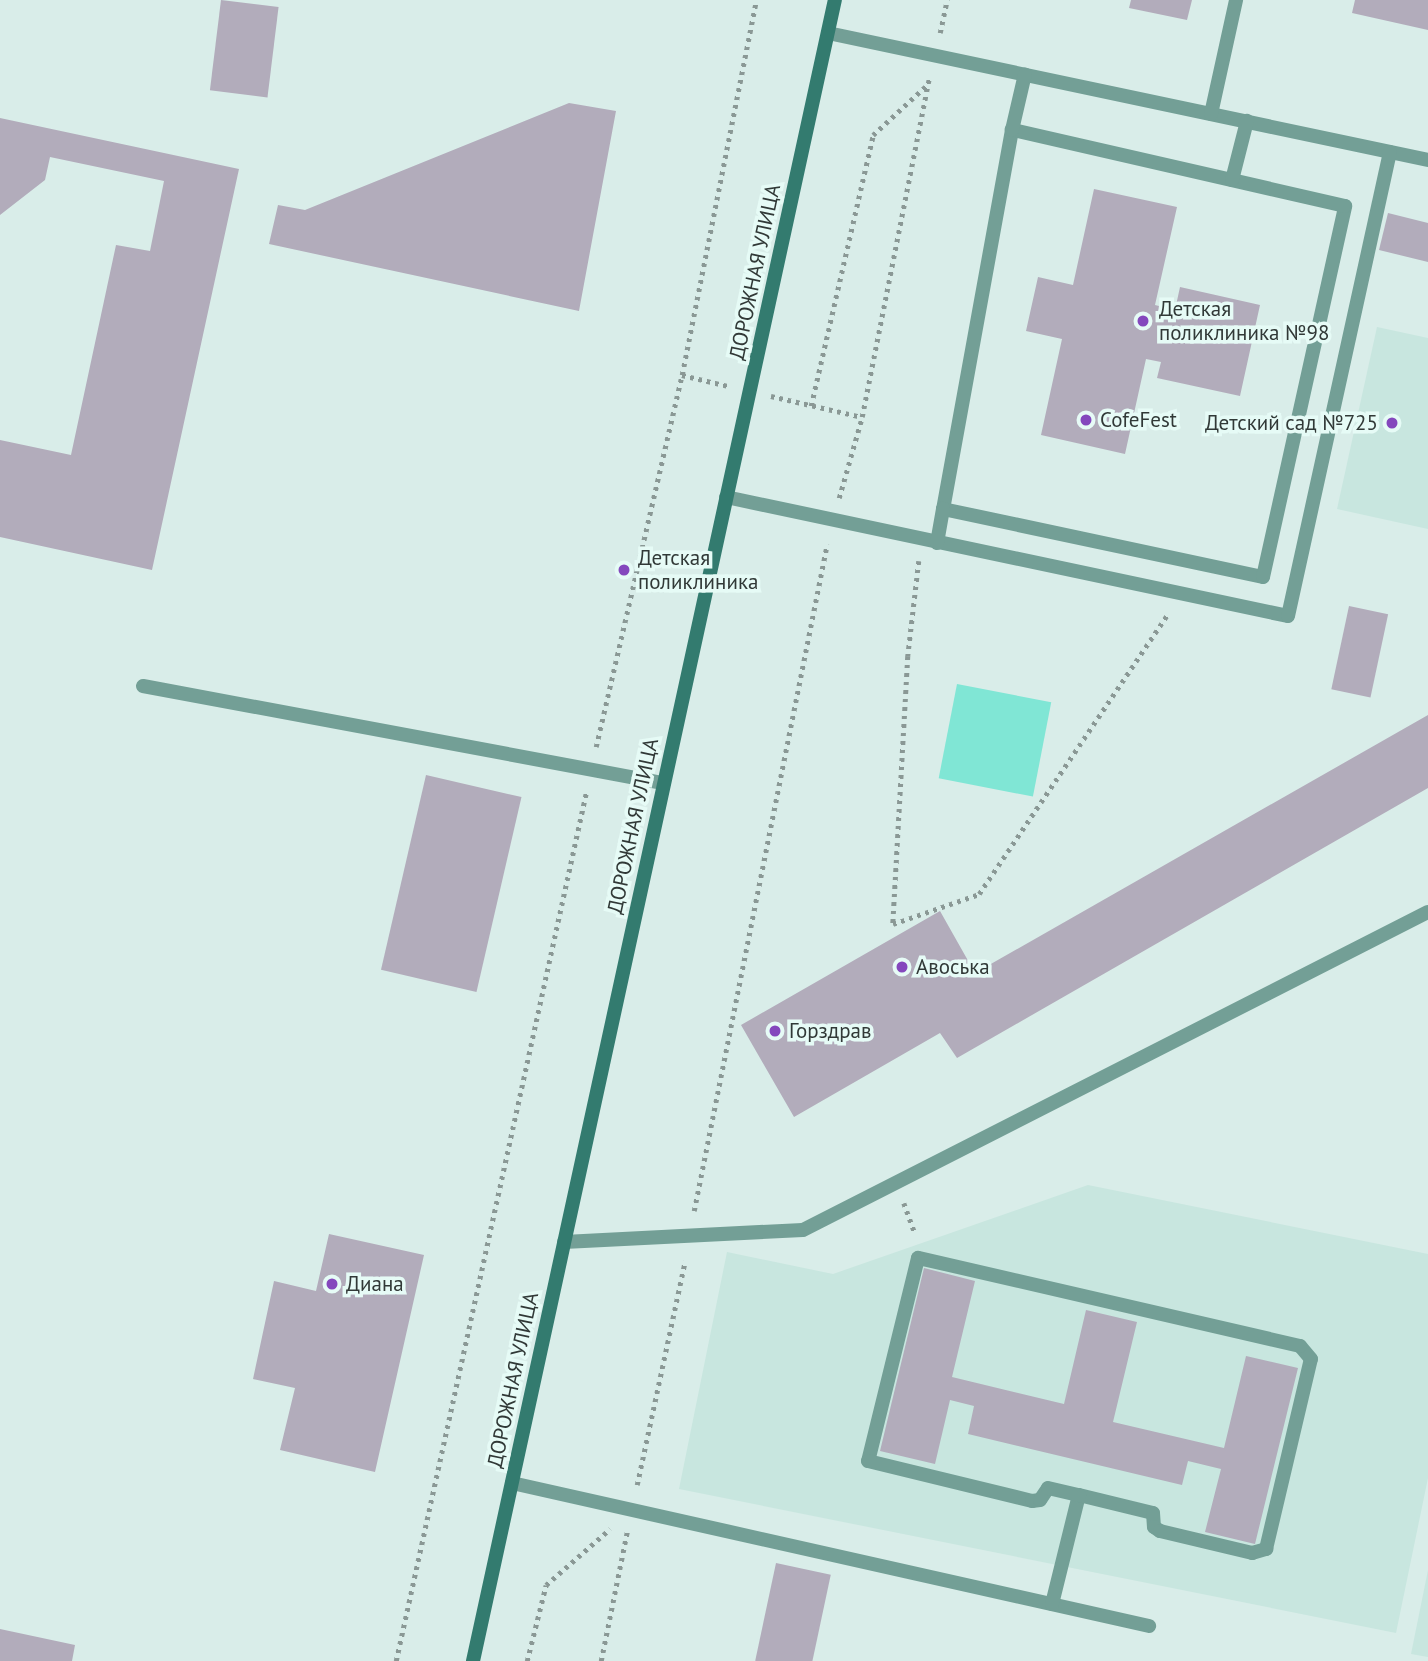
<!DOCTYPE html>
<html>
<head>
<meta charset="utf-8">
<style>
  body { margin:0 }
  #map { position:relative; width:1428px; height:1661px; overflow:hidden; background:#d9ede9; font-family:"PT Sans",sans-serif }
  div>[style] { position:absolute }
  .built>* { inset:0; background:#c8e6df }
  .green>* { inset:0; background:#80e6d5; transform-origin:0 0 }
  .building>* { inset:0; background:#b2acbb; transform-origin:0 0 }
  .path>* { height:4.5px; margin-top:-2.25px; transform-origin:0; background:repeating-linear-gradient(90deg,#8a9895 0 3.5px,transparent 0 8.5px) }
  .service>* { height:14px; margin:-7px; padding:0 7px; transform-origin:7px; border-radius:7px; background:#739f96 }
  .secondary>* { height:14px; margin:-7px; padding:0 7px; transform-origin:7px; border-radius:7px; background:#337b6f }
  .dots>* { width:19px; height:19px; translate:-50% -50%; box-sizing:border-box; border:4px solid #e6fbf6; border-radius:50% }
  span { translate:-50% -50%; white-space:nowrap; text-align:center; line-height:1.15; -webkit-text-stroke:7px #e6fbf6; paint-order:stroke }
  .street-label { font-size:21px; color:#313937 }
  .poi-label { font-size:21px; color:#313937 }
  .left { translate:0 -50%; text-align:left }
  .right { translate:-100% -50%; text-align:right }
</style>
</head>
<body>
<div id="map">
  <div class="built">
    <div style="clip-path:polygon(1377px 327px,1428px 338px,1428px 529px,1337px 509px)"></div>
    <div style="clip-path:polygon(1088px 1185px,1428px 1254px,1428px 1478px,1396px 1633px,679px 1489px,727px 1252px,833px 1274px)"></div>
    <div style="clip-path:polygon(1428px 1570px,1428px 1657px,1411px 1654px)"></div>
  </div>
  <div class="green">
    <div style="left:957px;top:684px;width:96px;height:96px;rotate:11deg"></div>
  </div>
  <div class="building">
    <div style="left:221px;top:0;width:58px;height:91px;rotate:7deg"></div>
    <div style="clip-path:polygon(1131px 0,1192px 0,1187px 20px,1129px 8px)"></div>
    <div style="clip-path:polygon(1355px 0,1428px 0,1428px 30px,1352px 13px)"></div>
    <div style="clip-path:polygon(569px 103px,616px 111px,579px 311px,269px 244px,278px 205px,305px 210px)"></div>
    <div style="clip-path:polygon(0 118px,239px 169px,152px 570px,0 537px,0 440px,71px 455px,116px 245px,150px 251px,164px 181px,50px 157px,45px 180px,0 215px)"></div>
    <div style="clip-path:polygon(1094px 189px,1177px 207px,1155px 305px,1175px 310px,1180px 287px,1260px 305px,1240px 396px,1157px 378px,1161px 362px,1146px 359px,1125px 454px,1041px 435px,1062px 339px,1026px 331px,1038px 277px,1073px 285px)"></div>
    <div style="clip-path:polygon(1388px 213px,1428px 223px,1428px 262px,1379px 250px)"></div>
    <div style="left:1349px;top:606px;width:40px;height:85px;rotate:12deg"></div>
    <div style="clip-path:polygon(1428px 715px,1428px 788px,957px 1058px,940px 1033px,794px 1117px,741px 1025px,940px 911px,975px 973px)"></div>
    <div style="left:426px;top:775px;width:98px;height:200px;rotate:13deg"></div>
    <div style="clip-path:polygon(329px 1234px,424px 1255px,375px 1472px,280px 1450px,295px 1388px,253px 1379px,274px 1281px,316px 1291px)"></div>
    <div style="clip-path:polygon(924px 1268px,975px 1281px,952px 1377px,1064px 1404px,1086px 1310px,1137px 1322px,1113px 1422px,1224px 1448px,1246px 1356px,1298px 1368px,1255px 1544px,1205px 1532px,1221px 1469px,1188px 1461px,1182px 1485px,968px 1434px,974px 1406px,950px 1400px,935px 1464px,880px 1451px)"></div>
    <div style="left:776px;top:1563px;width:56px;height:100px;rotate:12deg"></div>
    <div style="clip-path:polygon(0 1629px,75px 1645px,72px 1661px,0 1661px)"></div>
  </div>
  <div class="path">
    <div style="left:940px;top:33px;width:34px;rotate:-78deg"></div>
    <div style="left:682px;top:375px;width:47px;rotate:13.4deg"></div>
    <div style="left:771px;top:396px;width:93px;rotate:13deg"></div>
    <div style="left:811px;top:406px;width:278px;rotate:-77.1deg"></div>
    <div style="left:873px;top:135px;width:75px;rotate:-42.8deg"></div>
    <div style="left:839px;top:498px;width:84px;rotate:-74.1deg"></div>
    <div style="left:862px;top:417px;width:345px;rotate:-78.8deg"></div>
    <div style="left:919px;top:561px;width:96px;rotate:96.6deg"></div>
    <div style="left:908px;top:656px;width:268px;rotate:93.2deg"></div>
    <div style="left:893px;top:924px;width:91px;rotate:-19.2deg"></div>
    <div style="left:979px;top:894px;width:338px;rotate:-56deg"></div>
    <div style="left:596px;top:747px;width:382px;rotate:-77deg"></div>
    <div style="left:682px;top:375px;width:382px;rotate:-78.8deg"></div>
    <div style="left:904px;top:1203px;width:33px;rotate:70deg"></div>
    <div style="left:694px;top:1211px;width:680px;rotate:-78.72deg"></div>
    <div style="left:637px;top:1485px;width:229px;rotate:-77.9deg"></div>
    <div style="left:396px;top:1661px;width:889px;rotate:-77.65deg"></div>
    <div style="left:527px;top:1661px;width:78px;rotate:-76deg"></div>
    <div style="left:546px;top:1585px;width:85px;rotate:-41.2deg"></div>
    <div style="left:601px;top:1661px;width:132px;rotate:-78.6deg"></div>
  </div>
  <div class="service">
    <div style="left:828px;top:33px;width:613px;rotate:11.95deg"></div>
    <div style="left:1211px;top:114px;width:117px;rotate:-77.6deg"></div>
    <div style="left:1012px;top:130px;width:385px;rotate:100.3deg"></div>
    <div style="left:943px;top:509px;width:327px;rotate:12deg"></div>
    <div style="left:1263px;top:577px;width:380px;rotate:-77.5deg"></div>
    <div style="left:1345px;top:206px;width:342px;rotate:-167.1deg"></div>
    <div style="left:1012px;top:130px;width:57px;rotate:-76.9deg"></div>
    <div style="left:1232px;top:180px;width:61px;rotate:-75.7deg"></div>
    <div style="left:726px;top:497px;width:574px;rotate:11.96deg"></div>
    <div style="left:1288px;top:616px;width:475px;rotate:-77.6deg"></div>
    <div style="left:937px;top:543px;width:35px;rotate:-80deg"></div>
    <div style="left:143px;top:686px;width:529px;rotate:10.57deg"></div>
    <div style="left:564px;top:1242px;width:239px;rotate:-2.9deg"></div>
    <div style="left:803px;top:1230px;width:701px;rotate:-26.97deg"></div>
    <div style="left:512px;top:1483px;width:653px;rotate:12.65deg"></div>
    <div style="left:1052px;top:1604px;width:112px;rotate:-76.1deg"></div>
    <div style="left:1079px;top:1495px;width:76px;rotate:13.7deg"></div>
    <div style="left:1153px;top:1513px;width:14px;rotate:86deg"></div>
    <div style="left:1154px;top:1527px;width:7px;rotate:34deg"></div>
    <div style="left:1160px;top:1531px;width:95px;rotate:13.4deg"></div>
    <div style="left:1252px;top:1553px;width:15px;rotate:-16deg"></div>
    <div style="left:1266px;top:1549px;width:195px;rotate:-76.7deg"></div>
    <div style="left:1311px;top:1359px;width:17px;rotate:-130deg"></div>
    <div style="left:1300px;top:1346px;width:392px;rotate:-167deg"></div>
    <div style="left:918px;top:1258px;width:209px;rotate:103.8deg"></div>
    <div style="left:868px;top:1461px;width:169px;rotate:13.7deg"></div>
    <div style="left:1032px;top:1501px;width:8px;rotate:-7deg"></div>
    <div style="left:1040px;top:1500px;width:14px;rotate:-56deg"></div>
    <div style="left:1048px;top:1488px;width:32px;rotate:13deg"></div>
  </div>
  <div class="secondary">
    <div style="left:473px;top:1661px;width:1700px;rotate:-77.71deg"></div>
  </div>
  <div class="dots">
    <div style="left:1143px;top:321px;background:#8448bd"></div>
    <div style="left:1086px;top:420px;background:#8448bd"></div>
    <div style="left:1392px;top:423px;background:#8448bd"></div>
    <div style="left:624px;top:570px;background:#8448bd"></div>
    <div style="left:902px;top:967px;background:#8448bd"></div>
    <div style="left:775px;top:1031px;background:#8448bd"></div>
    <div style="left:332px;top:1284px;background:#8448bd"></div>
  </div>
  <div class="street-label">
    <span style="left:755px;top:272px;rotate:-78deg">ДОРОЖНАЯ УЛИЦА</span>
    <span style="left:633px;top:826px;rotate:-78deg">ДОРОЖНАЯ УЛИЦА</span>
    <span style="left:513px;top:1380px;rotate:-78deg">ДОРОЖНАЯ УЛИЦА</span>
  </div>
  <div class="poi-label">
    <span class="left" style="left:1159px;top:321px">Детская<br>поликлиника №98</span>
    <span class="left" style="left:1100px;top:420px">CofeFest</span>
    <span class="right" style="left:1378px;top:423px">Детский сад №725</span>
    <span class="left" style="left:638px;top:570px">Детская<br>поликлиника</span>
    <span class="left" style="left:916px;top:967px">Авоська</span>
    <span class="left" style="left:789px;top:1031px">Горздрав</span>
    <span class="left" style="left:346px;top:1284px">Диана</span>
  </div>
</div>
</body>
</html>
